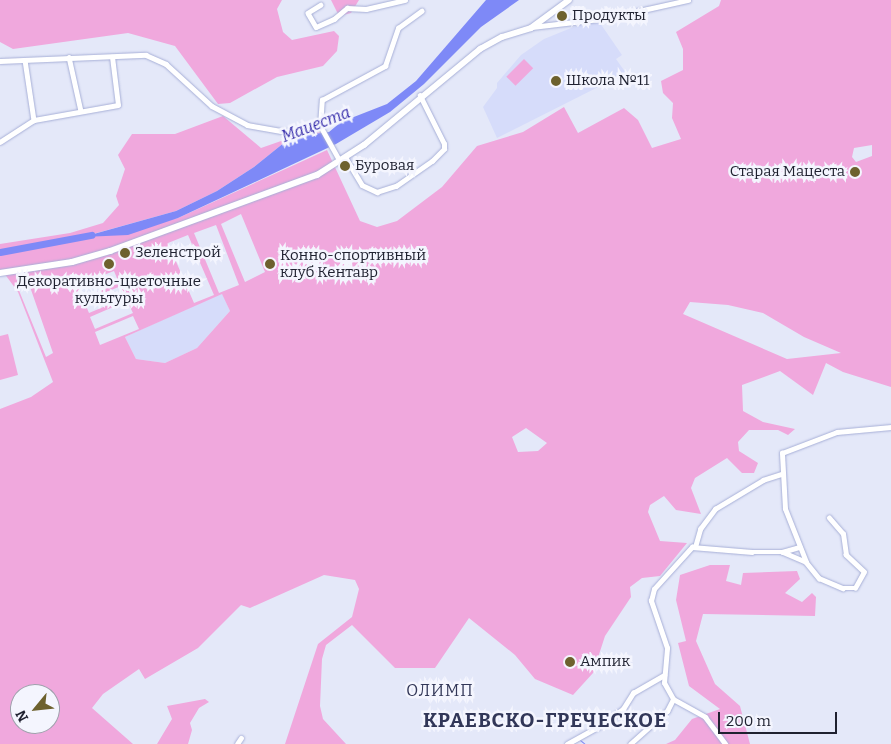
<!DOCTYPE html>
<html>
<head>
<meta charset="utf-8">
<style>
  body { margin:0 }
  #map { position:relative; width:891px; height:744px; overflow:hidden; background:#e4e8f9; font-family:Bitter,serif }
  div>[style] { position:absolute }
  .built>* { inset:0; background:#d6dcfa }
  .green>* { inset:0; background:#f0a8dd; transform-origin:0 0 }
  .water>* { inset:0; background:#7e89f7 }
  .stream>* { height:1px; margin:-0.5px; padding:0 0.5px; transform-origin:0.5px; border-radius:0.5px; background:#7e89f7 }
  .river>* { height:7px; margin:-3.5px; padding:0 3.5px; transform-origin:3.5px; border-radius:3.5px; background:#7e89f7 }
  .roads { filter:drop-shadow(0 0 1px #a7afd7) drop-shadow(0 0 1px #a7afd7) }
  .minor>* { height:4.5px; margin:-2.25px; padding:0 2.25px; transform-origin:2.25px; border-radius:2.25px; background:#fff }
  .tertiary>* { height:5px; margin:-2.5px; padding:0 2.5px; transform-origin:2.5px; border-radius:2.5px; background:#fff }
  .secondary>* { height:6px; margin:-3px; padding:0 3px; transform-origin:3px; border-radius:3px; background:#fff }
  .dots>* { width:14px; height:14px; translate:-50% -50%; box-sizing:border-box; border:2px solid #f4f5fe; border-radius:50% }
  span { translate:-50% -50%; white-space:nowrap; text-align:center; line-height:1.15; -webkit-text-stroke:5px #f4f5fe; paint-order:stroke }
  .poi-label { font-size:15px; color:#1f2130 }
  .left { translate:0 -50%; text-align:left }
  .right { translate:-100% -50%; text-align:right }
  .water-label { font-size:16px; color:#352baa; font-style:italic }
  .neighbourhood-label { font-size:16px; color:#323758; letter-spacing:1px }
  .district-label { font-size:20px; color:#323758; font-weight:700; letter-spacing:1px }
  .north { position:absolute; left:10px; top:684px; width:50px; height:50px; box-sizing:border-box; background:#f4f5fe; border:1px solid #9fa0ac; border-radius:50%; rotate:242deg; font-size:14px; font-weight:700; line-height:20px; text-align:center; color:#1f2130 }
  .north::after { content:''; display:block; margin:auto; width:18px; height:22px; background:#6d612e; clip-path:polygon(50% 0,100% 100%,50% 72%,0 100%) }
  .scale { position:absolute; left:718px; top:712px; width:119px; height:22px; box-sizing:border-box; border:2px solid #1f2130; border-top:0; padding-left:6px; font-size:15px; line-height:18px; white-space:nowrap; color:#1f2130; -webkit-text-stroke:4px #f4f5fe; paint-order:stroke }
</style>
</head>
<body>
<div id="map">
  <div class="built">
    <div style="clip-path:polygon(600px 23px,622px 55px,616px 59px,626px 73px,497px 138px,483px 107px,497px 88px,497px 83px,521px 55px,544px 39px,581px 24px)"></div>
    <div style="clip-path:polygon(222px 293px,230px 311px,197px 348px,165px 363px,136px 359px,125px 337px)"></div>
  </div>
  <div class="green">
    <div style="clip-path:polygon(0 0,282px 0,277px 9px,283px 32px,292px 40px,334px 31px,339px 36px,337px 51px,323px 66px,277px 77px,230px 103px,218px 104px,175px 46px,128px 33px,13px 49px,0 42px)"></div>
    <div style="clip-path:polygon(331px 0,359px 0,351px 13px,339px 16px)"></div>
    <div style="clip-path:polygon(evenodd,721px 0,891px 0,891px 387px,843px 372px,826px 363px,813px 395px,780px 371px,742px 385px,743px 411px,763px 422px,795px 429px,788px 435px,778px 430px,749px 430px,738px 442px,739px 451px,758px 463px,754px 473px,742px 473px,727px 458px,695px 478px,691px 488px,701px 514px,676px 510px,664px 496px,650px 505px,648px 512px,660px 541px,687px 543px,660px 576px,642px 578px,630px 587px,631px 597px,605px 636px,593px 673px,573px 695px,535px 679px,515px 655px,469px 618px,435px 668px,395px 668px,352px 625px,326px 645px,322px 659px,320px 706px,323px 719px,346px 744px,285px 744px,318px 644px,352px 617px,359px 589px,355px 580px,324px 575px,250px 608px,241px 605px,198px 648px,145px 679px,139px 669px,103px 694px,92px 708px,133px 744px,0 744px,0 409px,31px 397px,53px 382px,18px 292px,4px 273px,0 273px,0 244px,70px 233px,103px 223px,119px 205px,116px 196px,125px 169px,118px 155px,132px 134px,175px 134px,223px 116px,261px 148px,304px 133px,329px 132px,306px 135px,285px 142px,254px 167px,217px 191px,176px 211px,86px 236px,178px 218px,327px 150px,360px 221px,377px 227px,397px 221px,442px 187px,477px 146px,523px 132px,564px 107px,578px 133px,624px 108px,638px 120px,652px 148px,681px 139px,672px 118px,673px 103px,663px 93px,661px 81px,683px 70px,683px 49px,676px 32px,719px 6px,721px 0,872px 145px,872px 156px,856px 162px,852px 157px,854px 148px,872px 145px,721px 0,241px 214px,265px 272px,245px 282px,221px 224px,241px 214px,721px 0,216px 225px,239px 285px,219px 293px,194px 233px,216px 225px,721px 0,188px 235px,214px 295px,194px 303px,168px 243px,188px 235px,721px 0,114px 271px,119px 283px,82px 298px,78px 285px,114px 271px,721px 0,29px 284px,53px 353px,46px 357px,18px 288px,29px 284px,721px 0,121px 286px,125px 298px,89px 313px,84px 301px,121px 286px,721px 0,222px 294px,230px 311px,197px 348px,165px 363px,136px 359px,125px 337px,222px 294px,721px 0,127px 301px,133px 313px,95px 329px,90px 317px,127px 301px,721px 0,690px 302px,728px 305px,763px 313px,804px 337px,841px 353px,787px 359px,683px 314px,690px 302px,721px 0,133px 316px,139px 329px,100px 345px,95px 332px,133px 316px,721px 0,526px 428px,547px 443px,538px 451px,518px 452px,512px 437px,526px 428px,721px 0,20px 694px,50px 694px,50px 724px,20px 724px,20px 694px)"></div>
    <div style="left:524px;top:59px;width:13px;height:25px;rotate:45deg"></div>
    <div style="clip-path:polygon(8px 334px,18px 375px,0 380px,0 336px)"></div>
    <div style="clip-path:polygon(710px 565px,730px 565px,726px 581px,741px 585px,743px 573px,797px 571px,800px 579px,785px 593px,802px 602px,812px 593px,816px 597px,815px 616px,703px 614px,696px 641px,715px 684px,740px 706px,750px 744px,666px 744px,675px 740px,692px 719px,720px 709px,689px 686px,678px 643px,686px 641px,676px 600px,680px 575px)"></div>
    <div style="clip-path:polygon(205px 699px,209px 702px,199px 708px,190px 723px,192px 730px,188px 744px,157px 744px,172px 719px,167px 706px)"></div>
  </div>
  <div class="water">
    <div style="clip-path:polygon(486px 0,519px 0,481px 27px,424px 84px,390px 112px,336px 144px,178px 218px,128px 235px,83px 237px,176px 211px,217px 191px,254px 167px,285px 142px,306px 135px,329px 132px,341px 122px,387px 104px,416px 81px)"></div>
  </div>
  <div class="stream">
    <div style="left:580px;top:740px;width:6px;rotate:39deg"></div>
  </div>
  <div class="river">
    <div style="left:0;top:252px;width:93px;rotate:-10.6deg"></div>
  </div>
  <div class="roads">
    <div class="minor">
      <div style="left:321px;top:5px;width:15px;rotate:148deg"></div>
      <div style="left:308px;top:13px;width:16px;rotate:60deg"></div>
      <div style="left:316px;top:27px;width:20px;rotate:-24deg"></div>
      <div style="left:334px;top:19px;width:17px;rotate:-40deg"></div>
      <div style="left:347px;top:8px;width:19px;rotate:3deg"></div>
      <div style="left:366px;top:9px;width:40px;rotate:-13deg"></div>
      <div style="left:532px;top:27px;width:76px;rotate:-6.8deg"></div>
      <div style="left:607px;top:18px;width:83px;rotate:-12.5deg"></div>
      <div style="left:69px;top:57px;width:55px;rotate:77.5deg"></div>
      <div style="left:25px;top:60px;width:61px;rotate:81.5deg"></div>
      <div style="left:0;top:61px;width:146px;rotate:-2.4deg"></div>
      <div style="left:146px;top:55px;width:22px;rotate:24deg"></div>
      <div style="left:166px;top:64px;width:62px;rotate:42.4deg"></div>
      <div style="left:212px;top:106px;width:40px;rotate:28deg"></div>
      <div style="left:247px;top:125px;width:40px;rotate:10deg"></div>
      <div style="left:286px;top:132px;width:35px;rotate:-10deg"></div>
      <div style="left:0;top:142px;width:40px;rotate:-32.9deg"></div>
      <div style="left:34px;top:120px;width:85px;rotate:-10.1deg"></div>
      <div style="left:118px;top:105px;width:48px;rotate:-97.1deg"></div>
      <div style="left:346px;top:158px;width:31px;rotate:59deg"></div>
      <div style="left:362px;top:185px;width:17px;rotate:25deg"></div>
      <div style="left:377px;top:192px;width:20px;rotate:-18deg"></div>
      <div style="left:396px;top:186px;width:44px;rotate:-34.8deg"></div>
      <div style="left:432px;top:161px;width:17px;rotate:-45deg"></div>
      <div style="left:444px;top:149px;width:5px;rotate:-90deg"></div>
      <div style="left:444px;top:144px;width:54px;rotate:-116.6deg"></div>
      <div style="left:340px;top:162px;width:41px;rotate:-119.1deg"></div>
      <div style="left:320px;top:126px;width:26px;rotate:-86deg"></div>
      <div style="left:322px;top:100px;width:72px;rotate:-28.4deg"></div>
      <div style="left:385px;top:66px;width:40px;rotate:-71.1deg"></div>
      <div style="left:398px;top:28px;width:29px;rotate:-36deg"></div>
      <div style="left:695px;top:547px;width:19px;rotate:-74deg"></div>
      <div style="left:700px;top:529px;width:25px;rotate:-53deg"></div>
      <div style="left:715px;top:509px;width:56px;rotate:-31.1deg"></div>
      <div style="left:763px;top:480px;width:20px;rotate:-18deg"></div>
      <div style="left:783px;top:552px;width:25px;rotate:23deg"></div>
      <div style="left:806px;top:562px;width:21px;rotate:51deg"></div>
      <div style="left:819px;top:578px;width:26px;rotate:23deg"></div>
      <div style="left:843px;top:588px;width:12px"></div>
      <div style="left:855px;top:588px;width:18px;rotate:-61deg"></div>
      <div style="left:864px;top:572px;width:25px;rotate:-137deg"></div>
      <div style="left:846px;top:555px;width:21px;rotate:-98deg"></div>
      <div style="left:843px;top:534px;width:21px;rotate:-131deg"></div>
      <div style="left:806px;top:562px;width:57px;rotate:-111.6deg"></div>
      <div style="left:785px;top:509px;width:56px;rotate:-93.1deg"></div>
      <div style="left:782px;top:453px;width:59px;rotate:-20.9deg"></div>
      <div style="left:837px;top:432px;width:54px;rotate:-5.3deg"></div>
      <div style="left:673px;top:699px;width:18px;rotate:-119deg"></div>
      <div style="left:664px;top:683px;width:35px;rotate:-85deg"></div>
      <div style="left:667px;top:648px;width:50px;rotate:-108.8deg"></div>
      <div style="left:651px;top:601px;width:12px;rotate:-76deg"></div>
      <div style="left:654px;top:589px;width:57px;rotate:-47.9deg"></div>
      <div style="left:692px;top:547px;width:60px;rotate:4.8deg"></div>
      <div style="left:752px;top:552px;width:30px"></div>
      <div style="left:782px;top:552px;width:18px;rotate:-16deg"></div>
      <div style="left:237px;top:744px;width:7px;rotate:-56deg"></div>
      <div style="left:567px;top:744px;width:35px;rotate:-29deg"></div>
      <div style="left:598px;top:727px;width:31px;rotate:-36deg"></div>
      <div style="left:623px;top:709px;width:19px;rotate:-58deg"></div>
      <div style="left:633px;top:693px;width:36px;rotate:-30deg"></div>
    </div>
    <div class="tertiary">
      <div style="left:630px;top:744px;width:50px;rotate:-41.7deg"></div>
      <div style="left:667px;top:711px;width:13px;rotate:-63deg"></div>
      <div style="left:673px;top:699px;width:37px;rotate:29deg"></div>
      <div style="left:705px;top:717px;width:34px;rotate:53deg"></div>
    </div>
    <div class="secondary">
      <div style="left:0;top:273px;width:73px;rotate:-8.7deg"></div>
      <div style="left:72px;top:262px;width:40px;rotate:-16deg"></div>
      <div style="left:110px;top:251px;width:221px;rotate:-20.2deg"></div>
      <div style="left:317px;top:175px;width:56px;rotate:-32.6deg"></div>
      <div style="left:364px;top:145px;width:151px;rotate:-39.6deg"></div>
      <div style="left:480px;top:49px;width:25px;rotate:-29deg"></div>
      <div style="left:502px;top:37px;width:30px;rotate:-17deg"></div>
      <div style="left:531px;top:28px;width:47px;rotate:-36.4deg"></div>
    </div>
  </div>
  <div class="dots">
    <div style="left:562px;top:16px;background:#6d612e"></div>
    <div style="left:556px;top:81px;background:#6d612e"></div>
    <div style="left:345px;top:166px;background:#6d612e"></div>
    <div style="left:855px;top:172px;background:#6d612e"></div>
    <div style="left:125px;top:253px;background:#6d612e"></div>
    <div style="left:109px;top:264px;background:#6d612e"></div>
    <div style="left:270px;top:264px;background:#6d612e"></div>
    <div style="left:570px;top:662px;background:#6d612e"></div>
  </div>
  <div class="poi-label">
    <span class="left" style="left:572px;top:16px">Продукты</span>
    <span class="left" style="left:566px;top:81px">Школа №11</span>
    <span class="left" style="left:355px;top:166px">Буровая</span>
    <span class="right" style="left:845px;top:172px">Старая Мацеста</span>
    <span class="left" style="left:135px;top:253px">Зеленстрой</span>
    <span class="left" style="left:280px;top:264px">Конно-спортивный<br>клуб Кентавр</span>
    <span style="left:109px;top:290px">Декоративно-цветочные<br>культуры</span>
    <span class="left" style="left:580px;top:662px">Ампик</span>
  </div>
  <div class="water-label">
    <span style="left:316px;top:125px;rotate:-21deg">Мацеста</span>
  </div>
  <div class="neighbourhood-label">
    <span style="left:440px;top:691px">ОЛИМП</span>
  </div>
  <div class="district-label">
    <span style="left:545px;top:720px">КРАЕВСКО-ГРЕЧЕСКОЕ</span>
  </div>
  <div class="north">N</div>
  <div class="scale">200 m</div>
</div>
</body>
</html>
